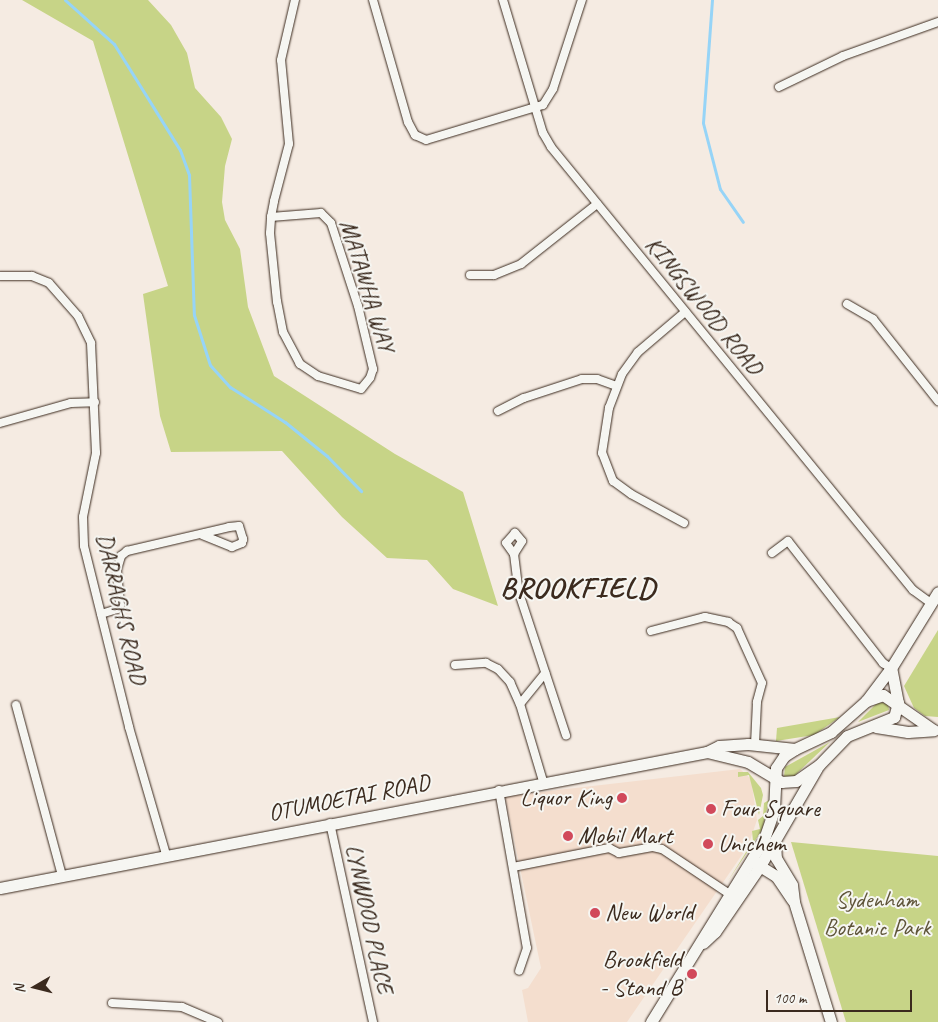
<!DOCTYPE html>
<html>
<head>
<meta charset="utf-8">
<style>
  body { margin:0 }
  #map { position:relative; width:938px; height:1022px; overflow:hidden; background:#f5ebe2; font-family:Caveat,sans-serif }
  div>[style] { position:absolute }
  .built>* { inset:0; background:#f4dece }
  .green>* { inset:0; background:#c7d487 }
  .stream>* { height:3px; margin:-1.5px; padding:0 1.5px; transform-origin:1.5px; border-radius:1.5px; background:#96d4f7 }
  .roads { filter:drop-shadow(0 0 1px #3b2a1e) drop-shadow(0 0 1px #3b2a1e) }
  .street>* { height:8px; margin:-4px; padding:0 4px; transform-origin:4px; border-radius:4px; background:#f6f6f2 }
  .secondary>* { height:11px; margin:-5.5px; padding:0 5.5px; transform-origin:5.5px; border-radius:5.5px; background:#f6f6f2 }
  .dots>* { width:14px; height:14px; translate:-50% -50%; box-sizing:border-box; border:2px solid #f6f6f2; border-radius:50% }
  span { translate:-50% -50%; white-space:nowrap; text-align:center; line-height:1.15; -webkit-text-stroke:4px #f6f6f2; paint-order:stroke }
  .street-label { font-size:24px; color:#3b2a1e }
  .poi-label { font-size:24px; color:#3b2a1e }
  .right { translate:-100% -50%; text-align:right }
  .left { translate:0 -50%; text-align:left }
  .park-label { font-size:24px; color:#5e5438 }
  .district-label { font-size:29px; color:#3b2a1e; font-weight:700; letter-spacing:1px }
  .north { position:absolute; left:10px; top:962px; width:50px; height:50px; -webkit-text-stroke:4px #f6f6f2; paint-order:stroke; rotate:262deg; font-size:14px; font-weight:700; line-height:20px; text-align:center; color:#3b2a1e }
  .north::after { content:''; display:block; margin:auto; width:18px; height:22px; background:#3b2a1e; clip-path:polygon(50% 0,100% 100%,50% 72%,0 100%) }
  .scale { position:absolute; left:766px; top:990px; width:146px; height:22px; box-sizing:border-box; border:2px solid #3b2a1e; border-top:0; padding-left:6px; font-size:15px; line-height:18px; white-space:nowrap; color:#3b2a1e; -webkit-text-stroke:4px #f6f6f2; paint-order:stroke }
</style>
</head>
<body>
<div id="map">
  <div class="built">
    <div style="clip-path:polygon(740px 769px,751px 779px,757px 820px,748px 846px,627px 1022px,528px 1022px,522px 990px,528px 988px,541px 968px,505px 796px)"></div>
  </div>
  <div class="green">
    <div style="clip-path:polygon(22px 0,148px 0,171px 25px,187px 53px,195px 88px,221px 117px,232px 139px,225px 166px,222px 202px,225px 220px,240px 249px,248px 307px,274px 376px,395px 454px,463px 492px,498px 606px,453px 589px,427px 560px,387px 558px,342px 517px,282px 451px,171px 452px,160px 416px,143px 294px,168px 286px,93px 41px)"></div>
    <div style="clip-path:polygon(938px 630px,938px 717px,925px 716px,914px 708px,904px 686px)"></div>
    <div style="clip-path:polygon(878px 702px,888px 704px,889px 710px,858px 722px)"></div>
    <div style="clip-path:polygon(840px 717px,814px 735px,776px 741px,777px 728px)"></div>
    <div style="clip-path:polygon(830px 742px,792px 778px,784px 777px,785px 767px)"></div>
    <div style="clip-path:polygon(738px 772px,748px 772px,761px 788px,763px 795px,759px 815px,749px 775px,738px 777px)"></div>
    <div style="clip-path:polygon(769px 800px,762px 830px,728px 881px,753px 841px,752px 831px,760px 829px,758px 820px,763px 816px,764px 803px)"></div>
    <div style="clip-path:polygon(791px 842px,938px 856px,938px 1022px,846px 1022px)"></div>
  </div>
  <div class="stream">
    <div style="left:65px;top:0;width:66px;rotate:41.9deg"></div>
    <div style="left:114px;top:44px;width:125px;rotate:58.1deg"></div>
    <div style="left:180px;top:150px;width:27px;rotate:70deg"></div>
    <div style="left:189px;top:175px;width:140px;rotate:88deg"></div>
    <div style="left:194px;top:315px;width:52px;rotate:72.3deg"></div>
    <div style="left:210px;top:365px;width:30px;rotate:48deg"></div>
    <div style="left:230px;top:387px;width:65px;rotate:32.5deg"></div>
    <div style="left:285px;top:422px;width:54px;rotate:39deg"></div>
    <div style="left:327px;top:456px;width:49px;rotate:45.8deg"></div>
    <div style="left:712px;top:0;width:123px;rotate:94.2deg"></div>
    <div style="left:703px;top:123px;width:68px;rotate:75.6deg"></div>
    <div style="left:720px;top:189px;width:40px;rotate:55.1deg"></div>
  </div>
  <div class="roads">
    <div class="street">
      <div style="left:373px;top:0;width:127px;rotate:74deg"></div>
      <div style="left:408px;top:122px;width:15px;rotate:62deg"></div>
      <div style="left:415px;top:135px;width:12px;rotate:24deg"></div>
      <div style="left:426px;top:140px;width:122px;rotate:-16.7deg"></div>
      <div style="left:543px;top:105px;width:19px;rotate:-58deg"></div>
      <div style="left:553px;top:89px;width:94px;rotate:-72deg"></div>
      <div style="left:503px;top:0;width:139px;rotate:73.3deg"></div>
      <div style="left:543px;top:133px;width:16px;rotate:60deg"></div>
      <div style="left:551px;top:147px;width:572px;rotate:50.75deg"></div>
      <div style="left:913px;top:590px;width:22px;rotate:36deg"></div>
      <div style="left:779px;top:87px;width:71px;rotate:-25.8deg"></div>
      <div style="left:843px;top:56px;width:101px;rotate:-19.7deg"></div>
      <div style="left:271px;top:217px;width:50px;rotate:-4.6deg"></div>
      <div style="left:321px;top:213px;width:14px;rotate:45deg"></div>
      <div style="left:331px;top:223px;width:87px;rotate:72deg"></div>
      <div style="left:358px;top:306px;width:65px;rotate:76.6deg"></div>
      <div style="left:373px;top:369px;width:9px;rotate:108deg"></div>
      <div style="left:370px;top:378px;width:14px;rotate:129deg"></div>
      <div style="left:361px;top:389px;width:45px;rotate:-163.2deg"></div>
      <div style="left:318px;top:376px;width:22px;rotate:-146deg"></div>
      <div style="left:300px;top:364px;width:36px;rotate:-118deg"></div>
      <div style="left:283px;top:332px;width:31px;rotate:-101deg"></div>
      <div style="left:277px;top:302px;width:69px;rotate:-95.8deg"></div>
      <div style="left:270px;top:233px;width:16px;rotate:-86deg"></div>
      <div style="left:271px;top:217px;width:16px;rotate:-79deg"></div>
      <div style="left:274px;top:201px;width:59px;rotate:-75.3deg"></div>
      <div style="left:289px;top:144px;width:84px;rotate:-95.4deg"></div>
      <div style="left:281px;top:60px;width:62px;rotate:-76.9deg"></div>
      <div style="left:470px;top:275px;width:24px"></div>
      <div style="left:494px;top:275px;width:29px;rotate:-22deg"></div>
      <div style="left:521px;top:264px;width:97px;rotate:-38.3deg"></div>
      <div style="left:0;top:276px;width:32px"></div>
      <div style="left:32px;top:276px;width:18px;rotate:22deg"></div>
      <div style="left:49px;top:283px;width:44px;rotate:48.7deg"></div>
      <div style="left:78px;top:316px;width:30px;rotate:64deg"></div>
      <div style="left:91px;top:343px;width:110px;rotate:87.4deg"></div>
      <div style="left:96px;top:453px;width:65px;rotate:101.5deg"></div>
      <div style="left:83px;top:517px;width:29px;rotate:88deg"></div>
      <div style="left:84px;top:546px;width:187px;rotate:76deg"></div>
      <div style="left:129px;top:727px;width:132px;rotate:73.8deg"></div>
      <div style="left:847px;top:304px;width:30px;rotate:30deg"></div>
      <div style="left:873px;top:319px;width:105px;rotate:51.6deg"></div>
      <div style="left:498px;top:411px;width:29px;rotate:-27deg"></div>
      <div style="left:524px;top:398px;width:61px;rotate:-18.1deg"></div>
      <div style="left:582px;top:379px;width:15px"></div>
      <div style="left:597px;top:379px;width:20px;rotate:20deg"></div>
      <div style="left:0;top:423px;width:74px;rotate:-15.7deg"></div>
      <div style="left:71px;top:403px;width:24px;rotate:-2deg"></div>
      <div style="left:684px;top:523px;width:60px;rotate:-151.3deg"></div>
      <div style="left:631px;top:494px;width:22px;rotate:-144deg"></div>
      <div style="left:613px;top:481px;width:30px;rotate:-111deg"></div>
      <div style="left:602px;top:453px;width:46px;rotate:-81.2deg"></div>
      <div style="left:609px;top:408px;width:36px;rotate:-69deg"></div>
      <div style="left:622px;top:374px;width:27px;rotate:-54deg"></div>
      <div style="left:638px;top:352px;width:62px;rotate:-40.4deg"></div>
      <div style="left:772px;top:553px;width:20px;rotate:-37deg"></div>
      <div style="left:788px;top:541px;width:155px;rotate:52.1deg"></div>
      <div style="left:883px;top:663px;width:9px;rotate:32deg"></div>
      <div style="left:514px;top:554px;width:15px;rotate:-58deg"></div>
      <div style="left:522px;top:541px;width:11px;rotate:-131deg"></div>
      <div style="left:515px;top:533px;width:13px;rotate:132deg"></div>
      <div style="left:506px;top:543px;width:14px;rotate:54deg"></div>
      <div style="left:514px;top:554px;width:39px;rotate:83deg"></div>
      <div style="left:519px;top:593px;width:150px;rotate:71.7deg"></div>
      <div style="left:101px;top:614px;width:17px;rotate:-17deg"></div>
      <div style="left:117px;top:609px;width:5px;rotate:-53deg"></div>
      <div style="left:120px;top:605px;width:35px;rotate:-95deg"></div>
      <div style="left:117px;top:570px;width:15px;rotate:-74deg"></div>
      <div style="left:121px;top:556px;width:8px;rotate:-40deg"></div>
      <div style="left:127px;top:551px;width:105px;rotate:-13.2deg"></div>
      <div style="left:229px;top:527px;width:10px;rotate:-6deg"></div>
      <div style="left:239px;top:526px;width:14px;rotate:73deg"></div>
      <div style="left:243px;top:539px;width:4px;rotate:104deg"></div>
      <div style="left:242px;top:543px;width:11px;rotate:158deg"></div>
      <div style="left:232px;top:547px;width:32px;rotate:-158deg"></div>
      <div style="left:651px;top:631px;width:56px;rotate:-14.5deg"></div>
      <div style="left:705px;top:617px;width:24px;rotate:12deg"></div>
      <div style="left:728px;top:622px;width:11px;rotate:34deg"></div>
      <div style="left:737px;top:628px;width:60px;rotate:65.6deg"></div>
      <div style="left:762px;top:683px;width:20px;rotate:105deg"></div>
      <div style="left:757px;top:702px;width:43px;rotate:92.7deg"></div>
      <div style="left:455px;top:665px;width:31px;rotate:-4deg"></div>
      <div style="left:486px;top:663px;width:13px;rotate:27deg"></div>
      <div style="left:498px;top:669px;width:18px;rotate:47deg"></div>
      <div style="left:510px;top:682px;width:24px;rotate:66deg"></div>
      <div style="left:520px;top:704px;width:80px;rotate:73.4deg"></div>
      <div style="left:520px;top:704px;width:40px;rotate:-51deg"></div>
      <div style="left:16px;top:705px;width:177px;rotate:74.9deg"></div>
      <div style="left:499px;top:790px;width:160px;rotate:80deg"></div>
      <div style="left:527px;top:948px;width:24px;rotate:109deg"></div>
      <div style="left:330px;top:823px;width:204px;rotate:77.8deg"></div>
      <div style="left:513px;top:867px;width:98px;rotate:-11.2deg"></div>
      <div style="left:609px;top:848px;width:11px;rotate:27deg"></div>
      <div style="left:619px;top:853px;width:35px;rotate:-10deg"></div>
      <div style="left:653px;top:847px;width:9px;rotate:13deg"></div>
      <div style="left:662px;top:849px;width:79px;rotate:33.7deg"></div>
      <div style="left:112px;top:1003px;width:70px;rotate:3.3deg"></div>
      <div style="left:182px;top:1007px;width:39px;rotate:23deg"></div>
    </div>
    <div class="secondary">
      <div style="left:866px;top:701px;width:41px;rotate:-52.9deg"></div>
      <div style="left:891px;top:668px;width:89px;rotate:-58.3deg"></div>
      <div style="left:876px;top:727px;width:32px;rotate:9deg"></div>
      <div style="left:908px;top:732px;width:26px;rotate:-4deg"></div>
      <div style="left:707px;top:752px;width:42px;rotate:13.7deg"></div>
      <div style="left:748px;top:762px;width:39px;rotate:31deg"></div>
      <div style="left:781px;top:782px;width:15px;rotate:-4deg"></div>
      <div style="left:796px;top:781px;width:28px;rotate:-35deg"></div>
      <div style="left:819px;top:765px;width:40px;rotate:-46deg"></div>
      <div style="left:847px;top:736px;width:51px;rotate:-22deg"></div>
      <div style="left:894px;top:717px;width:15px;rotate:-74deg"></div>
      <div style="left:898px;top:703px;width:36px;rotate:-101deg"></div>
      <div style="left:775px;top:841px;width:17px;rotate:87deg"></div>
      <div style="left:776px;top:858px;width:31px;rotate:59deg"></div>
      <div style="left:792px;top:885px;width:17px;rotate:83deg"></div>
      <div style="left:794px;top:902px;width:126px;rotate:72.9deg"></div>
      <div style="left:755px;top:863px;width:25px;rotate:32deg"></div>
      <div style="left:776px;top:876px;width:29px;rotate:56deg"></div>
      <div style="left:0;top:888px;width:720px;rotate:-10.89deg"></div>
      <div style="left:707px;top:752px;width:13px;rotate:-27deg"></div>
      <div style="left:719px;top:746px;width:29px;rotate:-4deg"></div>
      <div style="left:748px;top:744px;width:47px;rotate:6.1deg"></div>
      <div style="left:795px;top:749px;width:40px;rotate:-25deg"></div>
      <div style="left:831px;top:732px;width:47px;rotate:-41.5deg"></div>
      <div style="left:866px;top:701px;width:18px;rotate:-19deg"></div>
      <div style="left:883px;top:695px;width:60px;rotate:34.8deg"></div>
      <div style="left:703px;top:943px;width:16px;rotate:-43deg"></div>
      <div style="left:715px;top:932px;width:80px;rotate:-55.7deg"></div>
      <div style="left:760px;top:866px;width:113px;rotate:-59.8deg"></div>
      <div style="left:651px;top:1022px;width:215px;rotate:-58.3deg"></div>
      <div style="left:764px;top:839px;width:31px;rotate:-71deg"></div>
      <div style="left:774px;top:810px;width:42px;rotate:-87.3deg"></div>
      <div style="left:776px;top:768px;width:14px;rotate:-56deg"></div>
      <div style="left:784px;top:756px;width:13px;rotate:-32deg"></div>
    </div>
  </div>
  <div class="dots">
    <div style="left:622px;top:798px;background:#d1495b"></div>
    <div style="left:711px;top:809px;background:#d1495b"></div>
    <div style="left:568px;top:836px;background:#d1495b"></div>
    <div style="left:708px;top:844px;background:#d1495b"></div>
    <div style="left:595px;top:913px;background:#d1495b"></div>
    <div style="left:692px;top:974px;background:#d1495b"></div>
  </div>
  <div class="street-label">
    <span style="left:367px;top:286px;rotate:73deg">MATAWHA WAY</span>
    <span style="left:704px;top:306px;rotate:51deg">KINGSWOOD ROAD</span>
    <span style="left:121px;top:609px;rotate:77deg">DARRAGHS ROAD</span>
    <span style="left:349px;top:798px;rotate:-11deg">OTUMOETAI ROAD</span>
    <span style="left:369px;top:919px;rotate:78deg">LYNWOOD PLACE</span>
  </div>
  <div class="poi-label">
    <span class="right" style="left:612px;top:798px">Liquor King</span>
    <span class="left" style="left:721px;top:809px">Four Square</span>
    <span class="left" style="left:578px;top:836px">Mobil Mart</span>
    <span class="left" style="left:718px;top:844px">Unichem</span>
    <span class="left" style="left:605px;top:913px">New World</span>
    <span class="right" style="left:682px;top:974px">Brookfield<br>- Stand B</span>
  </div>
  <div class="park-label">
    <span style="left:877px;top:914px">Sydenham<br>Botanic Park</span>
  </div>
  <div class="district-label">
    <span style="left:578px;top:588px">BROOKFIELD</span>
  </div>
  <div class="north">N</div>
  <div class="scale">100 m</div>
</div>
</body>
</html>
